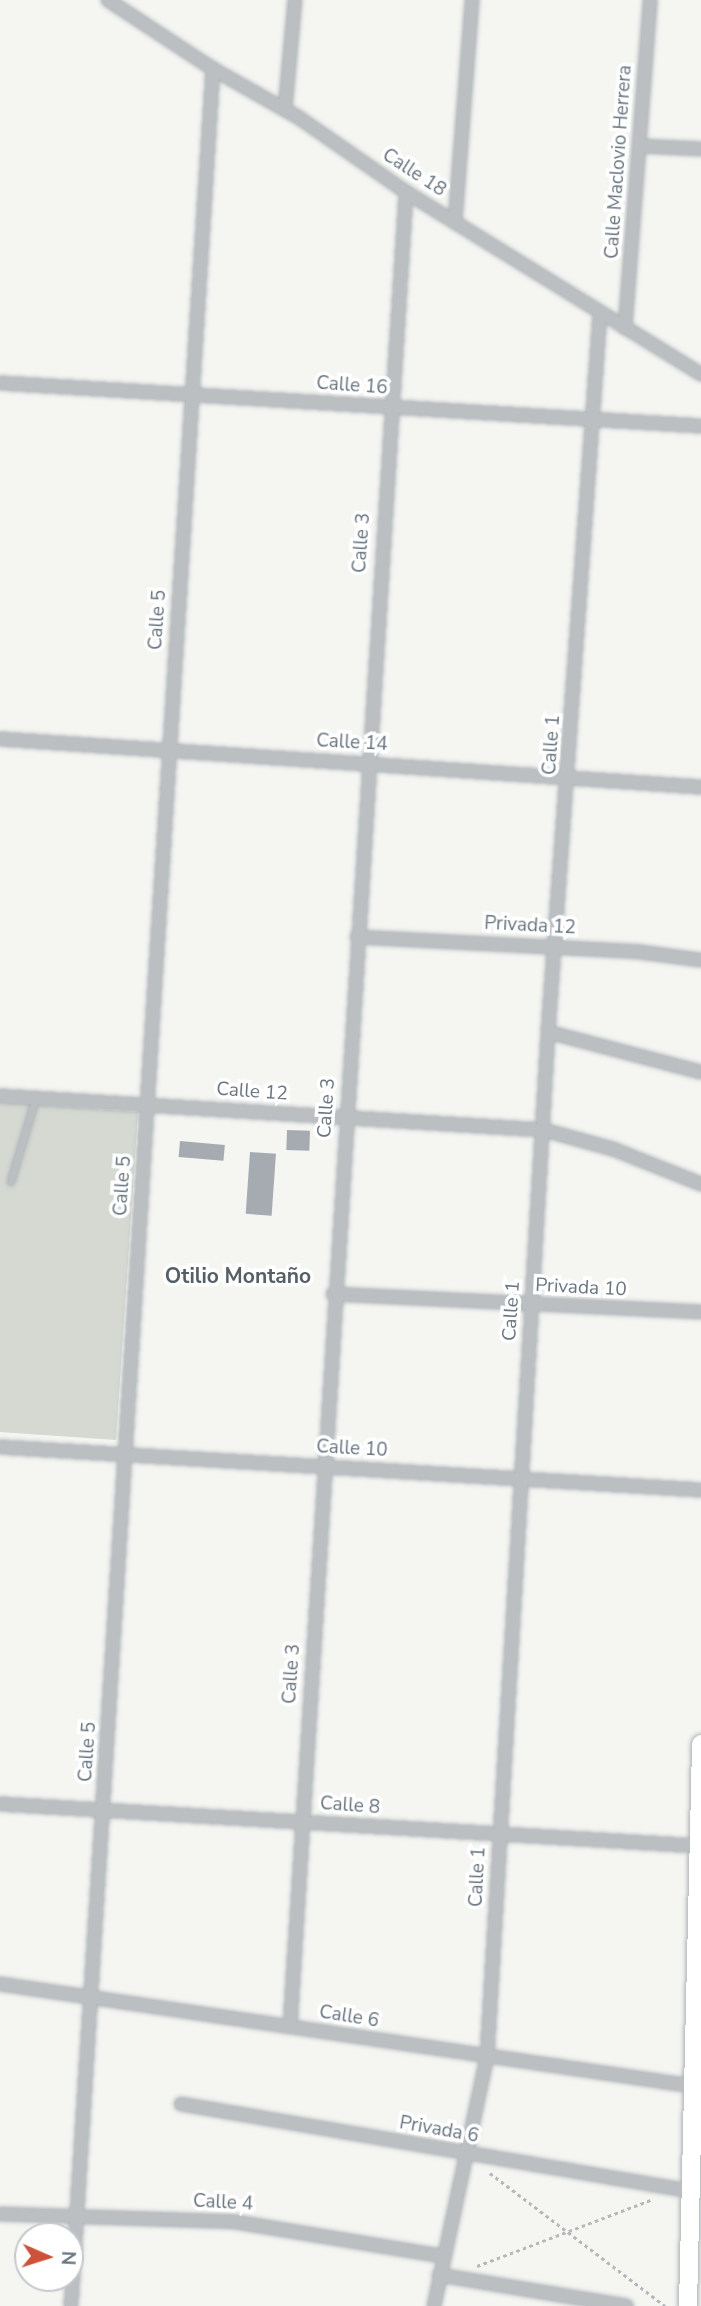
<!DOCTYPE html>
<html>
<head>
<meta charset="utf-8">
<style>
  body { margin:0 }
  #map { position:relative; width:701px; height:2306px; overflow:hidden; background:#f5f5f2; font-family:"Nunito Sans",sans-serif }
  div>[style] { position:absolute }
  .green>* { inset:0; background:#d5d9d2 }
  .building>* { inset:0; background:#a5abb1; transform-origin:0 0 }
  .path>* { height:2.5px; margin-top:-1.25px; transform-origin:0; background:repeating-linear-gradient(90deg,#b5b8ba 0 3.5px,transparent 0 7px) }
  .roads { filter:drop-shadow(0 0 2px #adb3b7) drop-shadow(0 0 2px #adb3b7) }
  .lane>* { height:6px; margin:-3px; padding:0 3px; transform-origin:3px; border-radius:3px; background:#bbbfc2 }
  .street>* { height:12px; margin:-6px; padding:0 6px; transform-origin:6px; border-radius:6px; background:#bbbfc2 }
  .secondary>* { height:18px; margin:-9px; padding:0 9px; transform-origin:9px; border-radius:9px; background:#fff }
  span { translate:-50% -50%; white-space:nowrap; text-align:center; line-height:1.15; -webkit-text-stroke:7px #fff; paint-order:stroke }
  .street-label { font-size:19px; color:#687680 }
  .neighbourhood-label { font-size:21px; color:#555f66; font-weight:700 }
  .north { position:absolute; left:14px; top:2222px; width:70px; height:70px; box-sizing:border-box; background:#fff; border:2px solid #c3c8cc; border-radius:50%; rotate:93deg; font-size:19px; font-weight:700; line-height:28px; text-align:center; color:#687680 }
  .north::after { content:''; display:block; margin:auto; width:24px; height:32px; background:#ce5239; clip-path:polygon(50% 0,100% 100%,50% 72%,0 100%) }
</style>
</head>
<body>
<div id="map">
  <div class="green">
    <div style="clip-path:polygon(0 1102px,138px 1112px,116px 1440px,0 1432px)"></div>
  </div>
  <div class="building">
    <div style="left:287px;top:1130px;width:23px;height:20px;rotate:2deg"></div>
    <div style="left:180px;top:1141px;width:45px;height:16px;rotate:5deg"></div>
    <div style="left:250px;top:1152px;width:26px;height:62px;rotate:4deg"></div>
  </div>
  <div class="path">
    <div style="left:490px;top:2173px;width:220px;rotate:37.2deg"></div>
    <div style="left:477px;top:2266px;width:186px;rotate:-20.8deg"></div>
  </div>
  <div class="roads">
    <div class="lane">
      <div style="left:11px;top:1182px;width:88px;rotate:-73.4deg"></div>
    </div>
    <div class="street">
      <div style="left:108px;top:0;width:126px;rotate:33.3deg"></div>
      <div style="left:213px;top:69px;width:98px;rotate:29.5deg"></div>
      <div style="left:298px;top:117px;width:131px;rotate:34.8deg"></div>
      <div style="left:406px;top:192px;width:347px;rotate:31.7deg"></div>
      <div style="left:285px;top:109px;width:109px;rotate:-84.8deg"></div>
      <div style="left:640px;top:146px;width:61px;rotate:2.8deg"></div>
      <div style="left:455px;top:222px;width:223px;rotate:-85.6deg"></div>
      <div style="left:625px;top:328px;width:329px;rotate:-85.6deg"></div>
      <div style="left:0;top:383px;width:702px;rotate:3.51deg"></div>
      <div style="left:0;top:739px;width:703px;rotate:3.92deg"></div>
      <div style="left:357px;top:937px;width:283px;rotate:3deg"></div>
      <div style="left:640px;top:952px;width:62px;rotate:7.5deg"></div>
      <div style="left:548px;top:1032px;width:158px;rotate:14.7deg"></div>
      <div style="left:0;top:1096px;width:545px;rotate:3.58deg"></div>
      <div style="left:544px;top:1130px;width:72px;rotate:15.4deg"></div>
      <div style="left:613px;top:1149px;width:95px;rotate:21.7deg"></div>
      <div style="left:333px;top:1294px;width:368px;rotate:2.8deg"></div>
      <div style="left:0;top:1447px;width:702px;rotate:3.51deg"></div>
      <div style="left:0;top:1804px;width:700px;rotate:3.44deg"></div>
      <div style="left:0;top:1984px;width:699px;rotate:8.38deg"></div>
      <div style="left:290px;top:2027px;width:1839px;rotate:-86.38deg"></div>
      <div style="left:181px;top:2104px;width:516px;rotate:9.7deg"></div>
      <div style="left:0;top:2214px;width:236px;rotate:1.9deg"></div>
      <div style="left:236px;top:2222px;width:209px;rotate:9.4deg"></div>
      <div style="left:439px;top:2275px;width:190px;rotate:9.4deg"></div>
      <div style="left:71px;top:2306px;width:2242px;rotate:-86.37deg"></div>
      <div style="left:434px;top:2306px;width:255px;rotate:-78deg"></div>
      <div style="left:487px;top:2057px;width:1027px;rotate:-86.59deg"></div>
      <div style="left:548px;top:1032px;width:721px;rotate:-85.86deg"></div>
    </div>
    <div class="secondary">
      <div style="left:688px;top:2306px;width:562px;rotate:-88.67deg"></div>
    </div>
  </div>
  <div class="street-label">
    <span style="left:619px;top:162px;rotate:-86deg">Calle Maclovio Herrera</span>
    <span style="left:414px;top:173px;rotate:33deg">Calle 18</span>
    <span style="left:352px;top:386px;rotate:4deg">Calle 16</span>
    <span style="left:362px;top:543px;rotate:-86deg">Calle 3</span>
    <span style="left:158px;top:620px;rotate:-86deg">Calle 5</span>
    <span style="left:352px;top:743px;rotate:3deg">Calle 14</span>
    <span style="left:552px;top:745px;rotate:-86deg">Calle 1</span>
    <span style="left:530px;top:926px;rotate:3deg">Privada 12</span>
    <span style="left:252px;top:1092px;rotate:4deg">Calle 12</span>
    <span style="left:327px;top:1108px;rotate:-86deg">Calle 3</span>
    <span style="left:123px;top:1186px;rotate:-86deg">Calle 5</span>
    <span style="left:581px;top:1288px;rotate:3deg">Privada 10</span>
    <span style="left:512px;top:1311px;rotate:-86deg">Calle 1</span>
    <span style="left:352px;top:1449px;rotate:3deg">Calle 10</span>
    <span style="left:292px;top:1674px;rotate:-86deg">Calle 3</span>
    <span style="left:88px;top:1752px;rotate:-86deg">Calle 5</span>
    <span style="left:350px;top:1806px;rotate:4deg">Calle 8</span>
    <span style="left:478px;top:1877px;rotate:-87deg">Calle 1</span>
    <span style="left:349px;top:2017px;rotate:9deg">Calle 6</span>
    <span style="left:439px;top:2130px;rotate:10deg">Privada 6</span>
    <span style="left:223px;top:2203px;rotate:3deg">Calle 4</span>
  </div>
  <div class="neighbourhood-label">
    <span style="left:238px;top:1276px">Otilio Montaño</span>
  </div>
  <div class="north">N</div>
</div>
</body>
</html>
